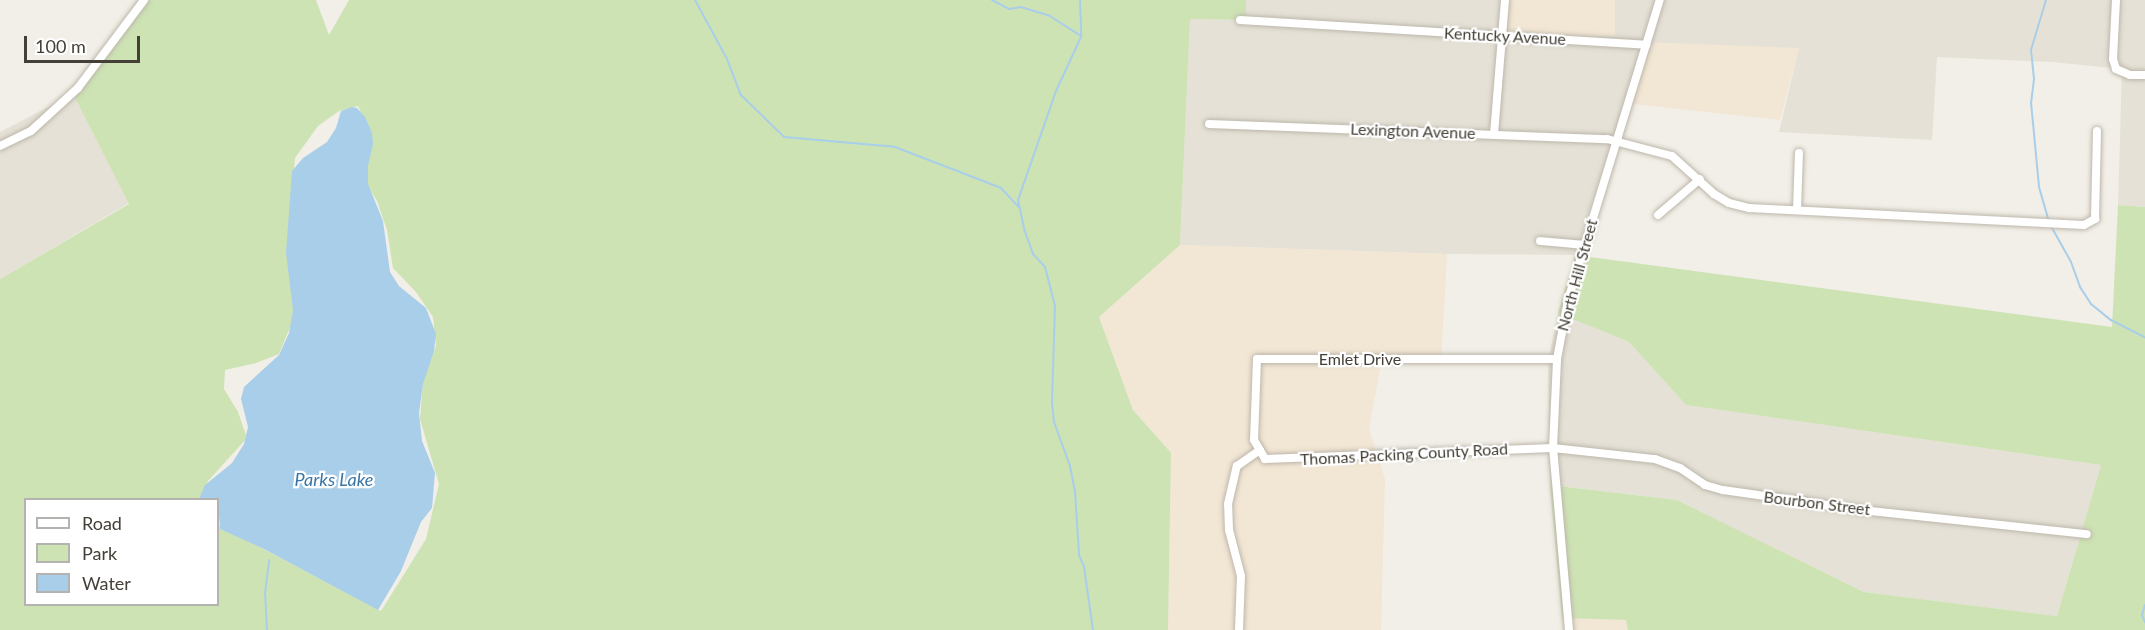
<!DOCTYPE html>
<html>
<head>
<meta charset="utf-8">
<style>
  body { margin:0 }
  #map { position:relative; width:2145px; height:630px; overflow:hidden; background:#f2efe8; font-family:Lato,sans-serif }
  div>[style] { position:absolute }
  .residential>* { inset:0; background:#e5e1d6 }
  .commercial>* { inset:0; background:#f2e6d4; transform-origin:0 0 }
  .green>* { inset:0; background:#cde3b4 }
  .water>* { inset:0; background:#a9cee9 }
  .stream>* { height:2px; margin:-1px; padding:0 1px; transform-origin:1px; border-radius:1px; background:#a9cee9 }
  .roads { filter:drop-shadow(0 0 2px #bdb7ab) drop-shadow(0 0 2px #bdb7ab) }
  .minor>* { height:8px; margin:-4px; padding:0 4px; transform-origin:4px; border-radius:4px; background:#fff }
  span { translate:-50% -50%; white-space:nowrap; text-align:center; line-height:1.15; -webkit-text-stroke:4.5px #fff; paint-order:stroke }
  .street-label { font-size:16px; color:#454037 }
  .water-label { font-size:18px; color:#3a76a6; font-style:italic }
  .legend { position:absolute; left:24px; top:498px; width:195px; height:108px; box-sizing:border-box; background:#fff; border:2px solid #b5b3af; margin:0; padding:8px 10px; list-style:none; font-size:18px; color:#454037 }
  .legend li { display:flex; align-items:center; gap:12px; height:30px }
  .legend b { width:30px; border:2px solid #b5b3af }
  .scale { position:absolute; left:24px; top:36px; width:116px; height:27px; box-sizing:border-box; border:3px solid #454037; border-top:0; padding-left:8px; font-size:18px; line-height:21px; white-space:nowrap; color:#454037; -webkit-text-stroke:4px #fff; paint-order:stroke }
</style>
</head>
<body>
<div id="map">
  <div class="residential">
    <div style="clip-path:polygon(1246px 0,1503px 0,1615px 3px,1615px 0,2145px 0,2145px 207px,2118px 205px,2122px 69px,2052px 62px,1937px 57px,1932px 140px,1779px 132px,1799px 48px,1625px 103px,1575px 255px,1447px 254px,1180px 245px,1190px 19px,1246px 20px)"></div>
    <div style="clip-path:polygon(73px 94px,129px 203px,0 279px,0 132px)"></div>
    <div style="clip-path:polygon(1558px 313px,1629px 342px,1686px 405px,2101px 465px,2057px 616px,1864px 592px,1677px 500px,1550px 485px,1548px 362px)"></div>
  </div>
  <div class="commercial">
    <div style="left:1503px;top:0;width:112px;height:36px"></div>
    <div style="clip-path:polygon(1643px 42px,1799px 48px,1780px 120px,1625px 103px)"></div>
    <div style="clip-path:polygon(1180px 245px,1447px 254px,1441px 363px,1381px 364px,1369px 429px,1385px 479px,1381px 630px,1168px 630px,1171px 454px,1133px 410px,1099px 317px)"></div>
    <div style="clip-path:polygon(1562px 618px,1626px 620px,1628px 630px,1563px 630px)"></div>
  </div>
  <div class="green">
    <div style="clip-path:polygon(evenodd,144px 0,316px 0,329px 35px,349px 0,1246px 0,1246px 20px,1190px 19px,1180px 245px,1099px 317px,1133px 410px,1171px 453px,1168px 630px,0 630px,0 279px,129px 204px,73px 94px,144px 0,358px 106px,370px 132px,363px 178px,377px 201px,387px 230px,393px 268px,416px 292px,433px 317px,436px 346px,423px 380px,420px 419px,439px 484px,426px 539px,381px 611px,218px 525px,218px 604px,26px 604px,26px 500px,199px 499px,208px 481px,247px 438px,238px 412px,224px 389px,225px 370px,256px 363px,279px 354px,296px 313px,288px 240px,295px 158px,318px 126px,339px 111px,358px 106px)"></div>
    <div style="clip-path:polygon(2118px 205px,2145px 207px,2145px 630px,1628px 630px,1626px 620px,1562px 618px,1550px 485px,1677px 500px,1864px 592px,2057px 616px,2101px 465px,1686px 405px,1629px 342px,1558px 313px,1575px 255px,2112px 327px)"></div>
  </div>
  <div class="water">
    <div style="clip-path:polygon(352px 107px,357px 108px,365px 117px,372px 133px,373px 144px,368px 166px,368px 184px,383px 221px,390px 272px,399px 286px,426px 308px,436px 334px,434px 351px,423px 384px,419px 413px,422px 441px,435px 473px,432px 508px,421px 522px,401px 571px,378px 610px,264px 549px,220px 529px,218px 500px,199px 499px,205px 485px,232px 463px,244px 444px,248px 427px,241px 399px,244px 387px,279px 355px,289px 333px,293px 310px,286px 253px,292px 171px,303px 158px,327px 142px,336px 128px,341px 111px)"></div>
  </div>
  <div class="stream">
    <div style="left:695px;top:0;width:67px;rotate:61.5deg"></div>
    <div style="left:727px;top:59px;width:39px;rotate:69deg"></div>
    <div style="left:741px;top:95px;width:60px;rotate:44.3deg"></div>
    <div style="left:784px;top:137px;width:111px;rotate:5.1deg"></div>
    <div style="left:895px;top:147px;width:114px;rotate:21.1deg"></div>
    <div style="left:1001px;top:188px;width:26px;rotate:47deg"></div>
    <div style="left:992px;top:0;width:19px;rotate:28deg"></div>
    <div style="left:1009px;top:9px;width:12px;rotate:-9deg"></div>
    <div style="left:1021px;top:7px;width:30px;rotate:17deg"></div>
    <div style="left:1050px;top:16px;width:37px;rotate:33deg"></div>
    <div style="left:1080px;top:0;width:37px;rotate:88deg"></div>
    <div style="left:1081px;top:37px;width:60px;rotate:114.8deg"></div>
    <div style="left:1056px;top:91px;width:115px;rotate:109.2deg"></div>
    <div style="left:1018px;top:200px;width:30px;rotate:78deg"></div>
    <div style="left:1024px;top:229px;width:27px;rotate:70deg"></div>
    <div style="left:1033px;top:254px;width:18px;rotate:47deg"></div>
    <div style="left:1045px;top:267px;width:40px;rotate:75.6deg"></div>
    <div style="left:1055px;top:306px;width:97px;rotate:91.8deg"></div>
    <div style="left:1052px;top:403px;width:19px;rotate:84deg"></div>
    <div style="left:1054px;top:422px;width:47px;rotate:70deg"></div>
    <div style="left:1070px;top:466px;width:25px;rotate:79deg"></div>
    <div style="left:1075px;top:491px;width:64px;rotate:86.4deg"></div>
    <div style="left:1079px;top:555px;width:13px;rotate:67deg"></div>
    <div style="left:1084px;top:567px;width:64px;rotate:81.9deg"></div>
    <div style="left:2046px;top:0;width:52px;rotate:106.7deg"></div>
    <div style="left:2031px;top:50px;width:29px;rotate:84deg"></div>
    <div style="left:2034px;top:79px;width:23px;rotate:97deg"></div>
    <div style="left:2031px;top:102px;width:85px;rotate:84.6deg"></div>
    <div style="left:2039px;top:187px;width:35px;rotate:74deg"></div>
    <div style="left:2051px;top:226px;width:41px;rotate:60.9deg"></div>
    <div style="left:2071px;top:262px;width:27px;rotate:70deg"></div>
    <div style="left:2080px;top:287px;width:20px;rotate:57deg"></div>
    <div style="left:2091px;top:304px;width:26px;rotate:39deg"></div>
    <div style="left:2111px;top:320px;width:38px;rotate:27deg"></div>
    <div style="left:2145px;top:605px;width:10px;rotate:107deg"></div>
    <div style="left:2142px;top:615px;width:8px;rotate:67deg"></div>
    <div style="left:267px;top:630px;width:36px;rotate:-93deg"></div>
    <div style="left:265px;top:594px;width:34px;rotate:-83deg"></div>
  </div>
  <div class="roads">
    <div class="minor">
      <div style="left:2116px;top:0;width:59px;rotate:92.9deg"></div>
      <div style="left:2113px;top:59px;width:10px;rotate:73deg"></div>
      <div style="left:2116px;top:69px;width:15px;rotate:23deg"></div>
      <div style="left:2130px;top:75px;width:15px"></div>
      <div style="left:1240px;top:20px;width:407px;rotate:3.5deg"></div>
      <div style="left:1209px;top:124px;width:398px;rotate:2.2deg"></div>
      <div style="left:1607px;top:139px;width:67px;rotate:14.7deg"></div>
      <div style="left:1672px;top:156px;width:57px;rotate:42.1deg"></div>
      <div style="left:1714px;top:194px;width:17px;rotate:31deg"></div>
      <div style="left:1729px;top:203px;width:21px;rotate:14deg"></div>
      <div style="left:1749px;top:208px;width:335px;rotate:2.9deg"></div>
      <div style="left:2084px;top:225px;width:13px;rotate:-29deg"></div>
      <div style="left:2095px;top:219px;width:88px;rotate:-88.7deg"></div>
      <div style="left:1494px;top:134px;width:134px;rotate:-85.3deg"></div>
      <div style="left:0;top:146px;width:34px;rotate:-26deg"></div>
      <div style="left:31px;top:131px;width:64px;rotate:-42.5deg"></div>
      <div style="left:78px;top:88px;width:110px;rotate:-53.1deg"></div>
      <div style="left:1797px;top:210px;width:57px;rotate:-88deg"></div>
      <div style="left:1658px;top:215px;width:55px;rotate:-40.6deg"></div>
      <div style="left:1540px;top:241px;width:44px;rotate:5.2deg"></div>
      <div style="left:1557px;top:359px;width:300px;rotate:180deg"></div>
      <div style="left:1257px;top:359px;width:81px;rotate:92.1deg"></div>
      <div style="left:1254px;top:440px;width:22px;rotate:60deg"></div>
      <div style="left:1265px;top:459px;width:288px;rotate:-2.2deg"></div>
      <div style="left:1553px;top:448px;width:103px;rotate:6.2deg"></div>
      <div style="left:1655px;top:459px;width:27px;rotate:20deg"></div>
      <div style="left:1680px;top:468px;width:30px;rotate:34deg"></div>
      <div style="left:1705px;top:485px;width:19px;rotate:16deg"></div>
      <div style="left:1723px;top:490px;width:139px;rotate:8.2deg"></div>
      <div style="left:1861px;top:510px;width:227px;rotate:6.1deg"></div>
      <div style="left:1239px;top:630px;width:54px;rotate:-87.9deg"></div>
      <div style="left:1241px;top:576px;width:48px;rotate:-104.6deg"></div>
      <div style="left:1229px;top:530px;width:26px;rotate:-92deg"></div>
      <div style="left:1228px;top:504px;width:39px;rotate:-77deg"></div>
      <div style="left:1237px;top:466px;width:28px;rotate:-35deg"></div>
      <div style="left:1569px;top:630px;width:183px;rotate:-95deg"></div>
      <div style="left:1553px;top:448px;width:89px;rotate:-87.4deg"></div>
      <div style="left:1557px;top:359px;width:60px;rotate:-79.4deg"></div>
      <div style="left:1568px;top:300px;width:314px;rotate:-73deg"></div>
    </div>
  </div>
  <div class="street-label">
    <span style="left:1505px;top:36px;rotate:3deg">Kentucky Avenue</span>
    <span style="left:1413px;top:131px;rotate:2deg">Lexington Avenue</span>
    <span style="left:1577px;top:275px;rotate:-75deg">North Hill Street</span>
    <span style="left:1360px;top:359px">Emlet Drive</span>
    <span style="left:1404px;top:454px;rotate:-3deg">Thomas Packing County Road</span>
    <span style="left:1817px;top:503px;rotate:7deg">Bourbon Street</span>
  </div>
  <div class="water-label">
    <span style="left:334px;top:479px">Parks Lake</span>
  </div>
  <ul class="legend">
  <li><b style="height:8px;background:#fff"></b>Road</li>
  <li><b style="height:16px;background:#cde3b4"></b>Park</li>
  <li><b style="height:16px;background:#a9cee9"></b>Water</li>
  </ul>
  <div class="scale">100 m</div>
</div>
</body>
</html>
